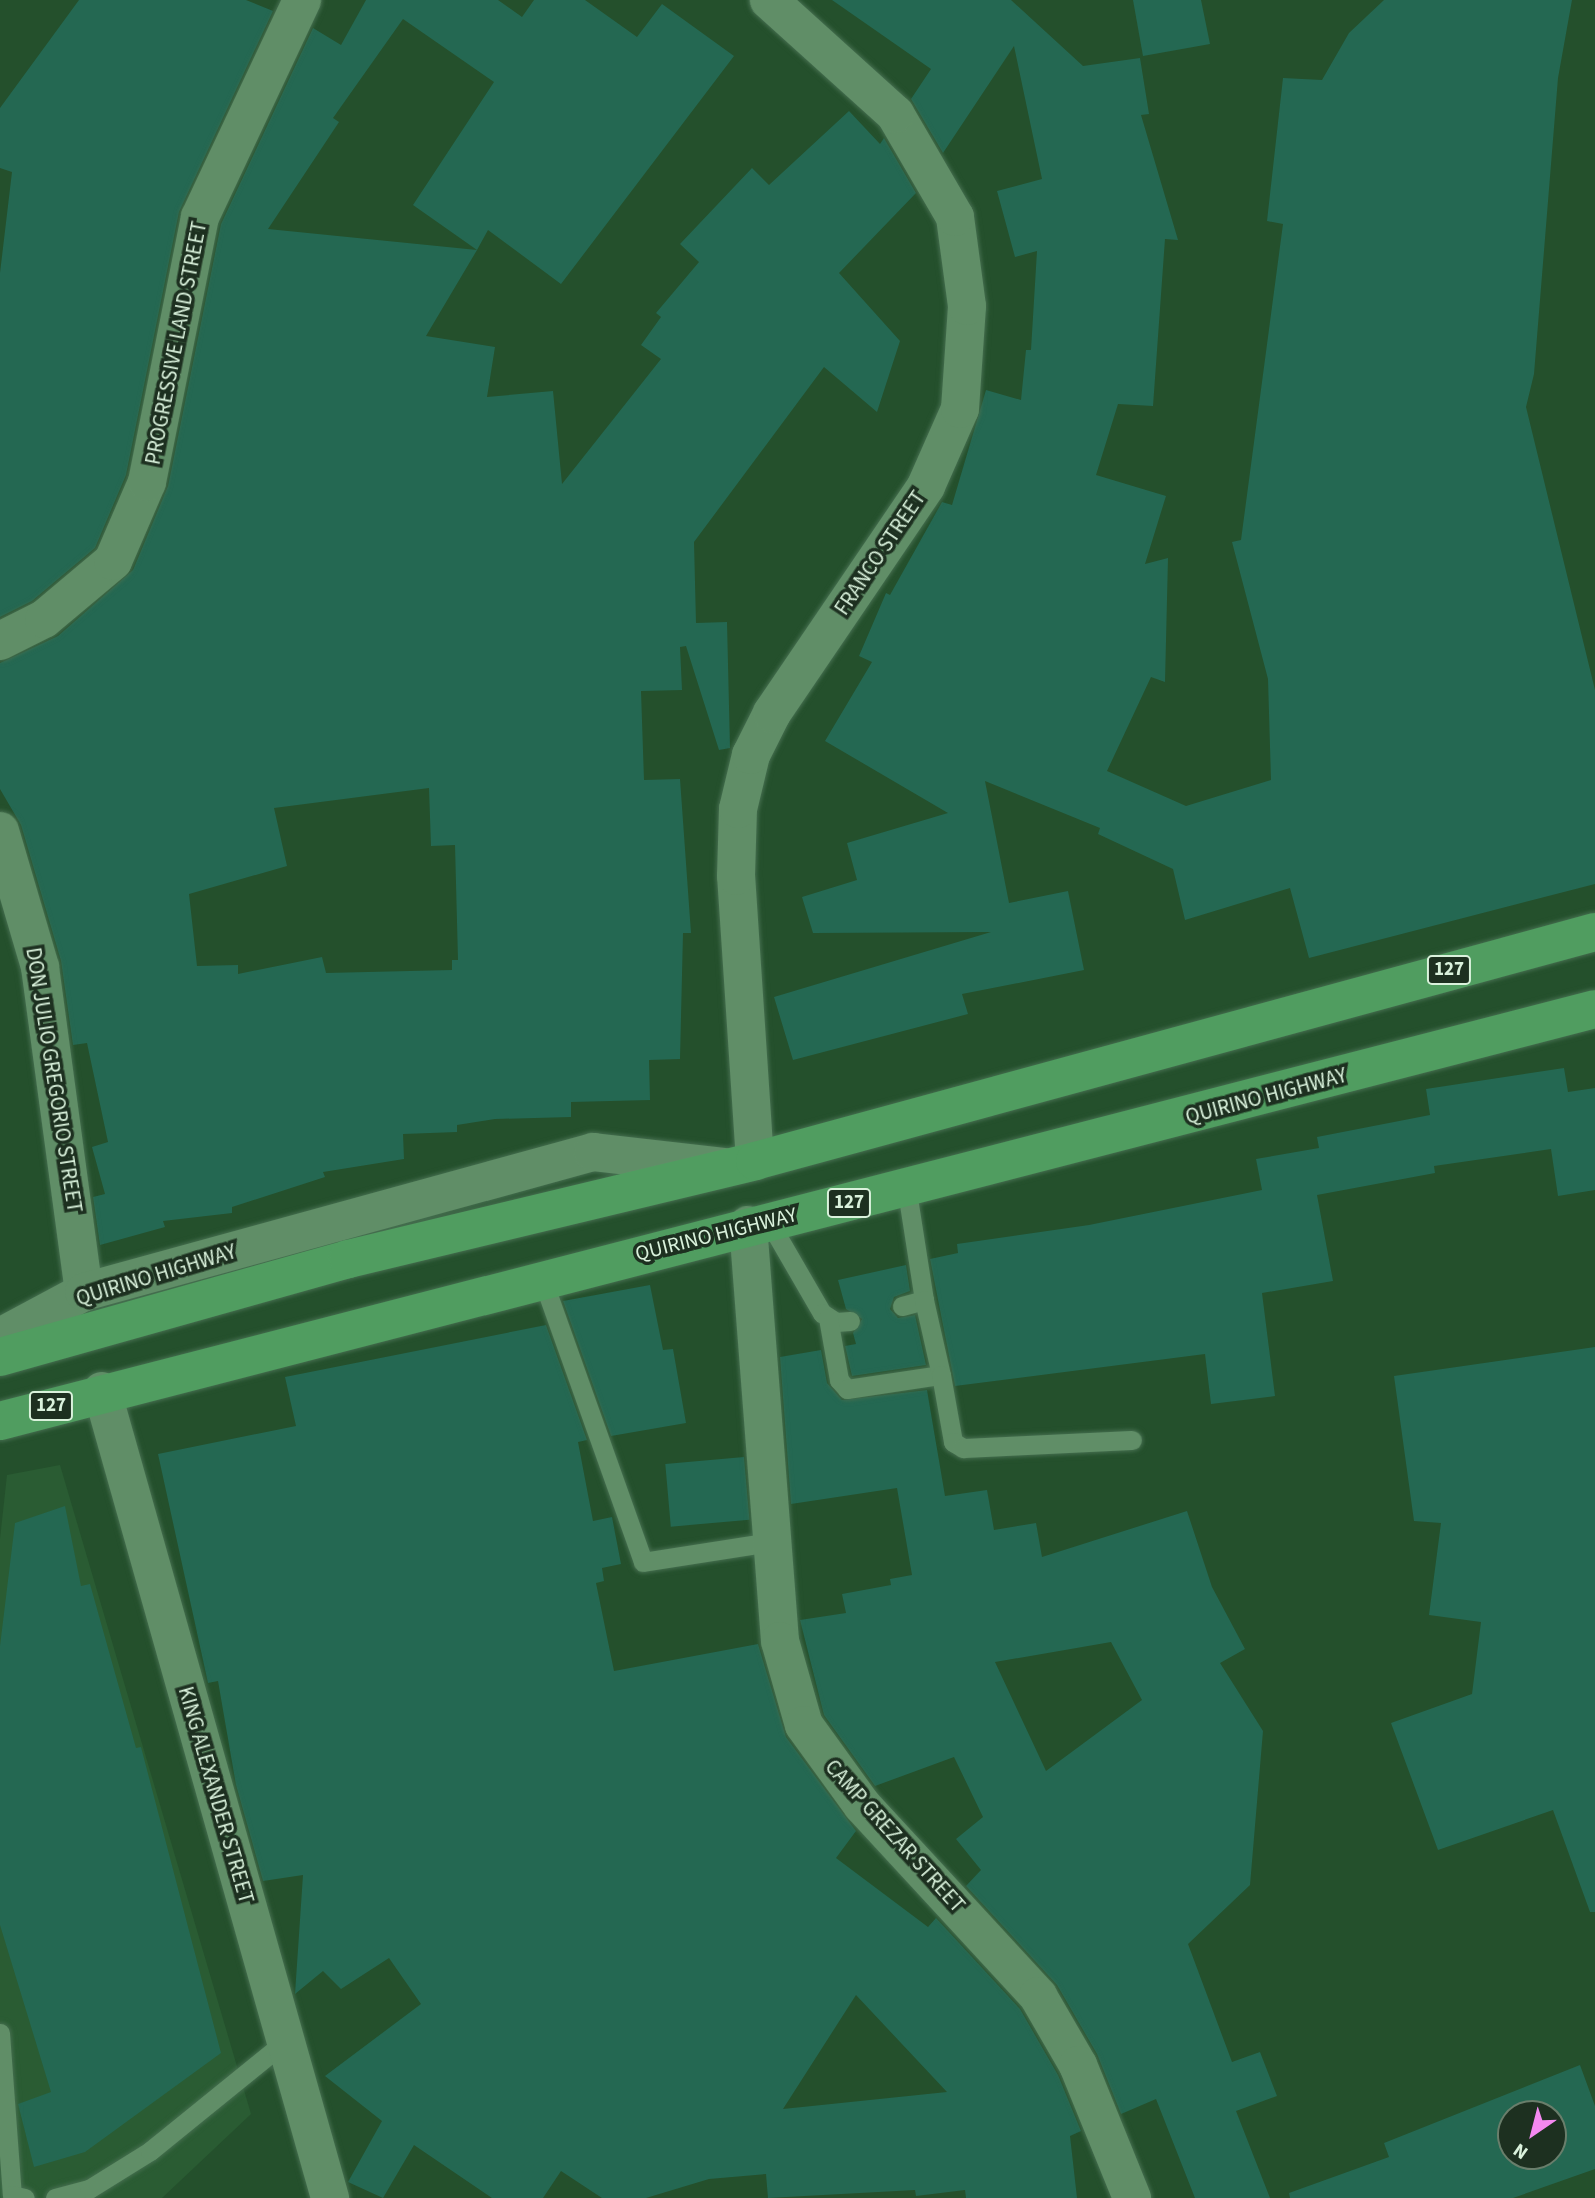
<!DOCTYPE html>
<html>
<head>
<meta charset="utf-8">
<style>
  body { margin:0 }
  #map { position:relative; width:1595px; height:2198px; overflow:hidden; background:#24502c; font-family:"Source Sans 3",sans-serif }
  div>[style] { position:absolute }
  .built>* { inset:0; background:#2a5c33 }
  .building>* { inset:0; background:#246852; transform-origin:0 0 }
  .roads { filter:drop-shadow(0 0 2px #456e4f) drop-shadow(0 0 2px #456e4f) }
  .service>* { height:19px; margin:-9.5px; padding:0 9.5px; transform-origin:9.5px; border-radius:9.5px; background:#608e67 }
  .minor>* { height:38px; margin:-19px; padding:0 19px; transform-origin:19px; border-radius:19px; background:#608e67 }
  .tertiary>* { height:38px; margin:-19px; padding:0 19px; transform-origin:19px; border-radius:19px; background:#608e67 }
  .primary>* { height:38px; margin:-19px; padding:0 19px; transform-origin:19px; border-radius:19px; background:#509d60 }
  span { translate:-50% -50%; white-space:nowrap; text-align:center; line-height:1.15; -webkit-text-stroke:7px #1d3020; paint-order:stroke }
  .shield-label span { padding:2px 5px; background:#1d3020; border:2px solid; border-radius:5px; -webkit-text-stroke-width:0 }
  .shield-label { font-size:19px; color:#daf2dc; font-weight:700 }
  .street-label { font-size:21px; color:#daf2dc }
  .north { position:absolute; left:1497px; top:2100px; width:70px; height:70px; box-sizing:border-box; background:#1d3020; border:2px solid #697e6b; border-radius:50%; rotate:215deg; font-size:19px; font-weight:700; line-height:28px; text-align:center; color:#daf2dc }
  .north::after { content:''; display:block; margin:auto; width:24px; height:32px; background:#f489f0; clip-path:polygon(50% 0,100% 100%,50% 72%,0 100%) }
</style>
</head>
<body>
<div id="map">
  <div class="built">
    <div style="clip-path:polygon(60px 1465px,251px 2114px,162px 2198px,0 2198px,0 1539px,7px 1475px)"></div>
  </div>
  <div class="building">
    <div style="clip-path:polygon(79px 0,246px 0,273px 11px,179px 212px,126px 475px,95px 548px,32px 601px,0 617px,0 273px,12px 172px,0 168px,0 108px)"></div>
    <div style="clip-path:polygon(evenodd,366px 0,498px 0,522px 17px,534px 0,585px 0,637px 37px,662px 4px,734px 56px,561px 284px,488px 230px,477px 250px,413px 205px,494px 82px,403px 19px,333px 118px,339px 122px,268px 229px,477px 250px,426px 336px,495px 347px,487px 397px,553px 391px,562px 484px,661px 359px,641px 345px,661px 317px,656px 313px,699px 262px,680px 244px,752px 168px,769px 185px,849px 111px,880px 144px,884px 138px,916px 193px,839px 273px,900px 341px,877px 412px,824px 367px,694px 542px,696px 623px,727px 622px,730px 748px,719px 750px,686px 646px,680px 647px,682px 690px,641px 691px,644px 780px,680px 779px,691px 933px,683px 933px,680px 1059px,649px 1060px,650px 1100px,571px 1102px,571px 1117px,495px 1119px,457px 1125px,457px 1132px,403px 1134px,404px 1159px,323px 1172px,325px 1177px,232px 1207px,232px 1213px,163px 1221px,165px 1227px,100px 1245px,93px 1197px,105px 1194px,92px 1147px,108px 1142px,87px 1043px,73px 1045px,61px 961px,21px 825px,0 789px,0 663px,58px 636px,133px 570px,168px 486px,221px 224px,313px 28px,341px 45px,366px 0,429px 788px,431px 846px,455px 845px,458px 960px,452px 960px,452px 970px,326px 973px,322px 957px,238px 974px,238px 965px,197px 966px,189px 894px,287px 866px,274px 808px,429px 788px)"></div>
    <div style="clip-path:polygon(832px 0,1011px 0,1083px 66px,1140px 58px,1149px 114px,1141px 115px,1178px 240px,1165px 239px,1153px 406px,1118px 404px,1096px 475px,1166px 496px,1145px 564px,1168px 558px,1165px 682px,1151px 677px,1107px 771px,1186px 806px,1271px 780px,1268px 679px,1232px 542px,1241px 540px,1283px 224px,1267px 221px,1283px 78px,1322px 80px,1349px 33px,1384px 0,1572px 0,1558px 78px,1534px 374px,1526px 407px,1595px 690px,1595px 884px,1309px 958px,1290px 888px,1185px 920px,1173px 869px,1098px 834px,1100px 828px,985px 781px,1009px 903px,1068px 891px,1084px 970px,962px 994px,968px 1014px,793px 1060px,774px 997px,991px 932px,813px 933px,802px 897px,857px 880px,847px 843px,948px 813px,825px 741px,872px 662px,859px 656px,886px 593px,890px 595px,942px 502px,952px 505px,986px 390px,1021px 400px,1026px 350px,1031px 350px,1037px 251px,1015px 257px,997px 191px,1042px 179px,1014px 46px,943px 153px,911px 99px,931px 69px)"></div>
    <div style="clip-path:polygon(1133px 0,1201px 0,1210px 44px,1143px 56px)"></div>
    <div style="clip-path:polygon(1564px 1068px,1568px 1092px,1595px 1088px,1595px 1190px,1558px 1196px,1551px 1149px,1434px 1166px,1435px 1173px,1317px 1195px,1333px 1281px,1262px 1293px,1275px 1396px,1211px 1404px,1205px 1354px,955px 1386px,930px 1259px,958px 1253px,957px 1244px,1089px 1225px,1262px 1190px,1256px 1159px,1319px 1148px,1317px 1137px,1430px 1115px,1426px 1089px)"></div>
    <div style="clip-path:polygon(906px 1265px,910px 1291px,894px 1297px,890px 1309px,898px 1318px,915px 1315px,926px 1365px,852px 1376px,845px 1346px,856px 1344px,853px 1333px,862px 1319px,846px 1309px,838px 1280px)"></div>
    <div style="clip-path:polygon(650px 1285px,663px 1350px,673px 1349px,686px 1423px,611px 1436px,563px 1301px)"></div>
    <div style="clip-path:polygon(evenodd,546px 1325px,587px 1440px,578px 1442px,593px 1521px,612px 1517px,621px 1564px,602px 1568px,604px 1581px,596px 1583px,614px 1671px,758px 1644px,786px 1737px,856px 1831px,836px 1858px,928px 1927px,936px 1918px,1020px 2009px,1058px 2075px,1081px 2131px,1070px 2136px,1077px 2198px,966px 2198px,965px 2190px,916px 2196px,915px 2190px,768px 2198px,766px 2174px,709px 2179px,646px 2198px,602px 2198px,561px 2171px,543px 2198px,492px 2198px,414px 2145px,383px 2198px,348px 2182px,382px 2121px,325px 2076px,421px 2004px,389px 1958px,341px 1989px,323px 1971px,295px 1994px,303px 1875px,263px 1881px,236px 1785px,218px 1681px,208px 1683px,158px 1454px,296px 1426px,285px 1377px,546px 1325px,856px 1995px,947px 2092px,783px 2109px,856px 1995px)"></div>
    <div style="clip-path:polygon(1595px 1347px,1595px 1912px,1590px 1912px,1553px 1810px,1438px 1850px,1391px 1723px,1472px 1694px,1481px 1622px,1429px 1615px,1441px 1523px,1414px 1521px,1394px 1376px)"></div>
    <div style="clip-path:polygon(evenodd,821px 1350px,827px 1383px,842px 1400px,927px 1390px,945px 1496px,987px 1490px,994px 1530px,1036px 1523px,1042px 1557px,1187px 1511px,1212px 1587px,1245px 1649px,1220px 1663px,1263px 1731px,1250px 1885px,1188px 1944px,1232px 2062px,1260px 2052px,1277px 2096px,1236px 2111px,1270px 2198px,1195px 2198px,1156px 2099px,1121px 2114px,1097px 2054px,1057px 1985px,966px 1886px,981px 1870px,956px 1839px,983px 1817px,954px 1757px,875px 1786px,824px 1715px,800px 1620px,846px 1613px,842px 1594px,891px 1585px,890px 1579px,912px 1575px,897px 1488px,791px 1504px,780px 1357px,821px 1350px,1111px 1642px,1142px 1700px,1046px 1771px,995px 1662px,1111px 1642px)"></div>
    <div style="left:744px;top:1457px;width:63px;height:79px;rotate:85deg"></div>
    <div style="clip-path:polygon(65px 1506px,81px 1586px,90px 1584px,136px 1748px,141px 1747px,221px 2053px,85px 2152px,34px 2167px,18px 2104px,51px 2092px,0 1925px,0 1646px,15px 1523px)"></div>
    <div style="clip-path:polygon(evenodd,1580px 2065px,1595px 2106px,1595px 2169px,1513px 2198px,1290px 2198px,1289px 2193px,1389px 2157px,1384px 2143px,1580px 2065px,1511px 2114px,1553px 2114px,1553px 2156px,1511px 2156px,1511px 2114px)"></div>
  </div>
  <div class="roads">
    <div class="service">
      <div style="left:768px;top:1220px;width:108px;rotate:59.9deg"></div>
      <div style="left:822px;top:1313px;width:17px;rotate:33deg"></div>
      <div style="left:836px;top:1322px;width:14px;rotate:-4deg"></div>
      <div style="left:542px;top:1278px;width:301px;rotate:70.4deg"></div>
      <div style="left:643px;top:1562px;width:130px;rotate:-8.9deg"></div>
      <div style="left:902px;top:1306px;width:23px;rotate:-15deg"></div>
      <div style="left:924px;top:1300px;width:110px;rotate:-98.9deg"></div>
      <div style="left:828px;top:1318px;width:63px;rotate:79.9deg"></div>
      <div style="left:839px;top:1380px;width:12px;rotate:48deg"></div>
      <div style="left:847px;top:1389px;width:95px;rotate:-8.5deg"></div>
      <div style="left:941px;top:1375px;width:77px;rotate:-102.8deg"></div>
      <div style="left:941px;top:1375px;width:68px;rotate:79.8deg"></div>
      <div style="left:953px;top:1442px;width:12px;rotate:31deg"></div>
      <div style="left:963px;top:1448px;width:169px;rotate:-2.7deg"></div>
      <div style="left:0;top:2033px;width:162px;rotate:85.8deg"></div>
      <div style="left:12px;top:2195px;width:13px;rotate:13deg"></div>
      <div style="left:55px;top:2198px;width:35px;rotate:-15deg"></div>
      <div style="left:89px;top:2189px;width:72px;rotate:-31.9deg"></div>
      <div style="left:150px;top:2151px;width:176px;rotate:-39deg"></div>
    </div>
    <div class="minor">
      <div style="left:0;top:641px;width:49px;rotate:-26.6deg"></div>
      <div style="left:44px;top:619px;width:90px;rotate:-40deg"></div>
      <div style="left:113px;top:561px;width:86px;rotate:-66.7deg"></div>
      <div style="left:147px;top:482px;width:270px;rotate:-78.7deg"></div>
      <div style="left:200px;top:217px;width:240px;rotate:-64.8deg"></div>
      <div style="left:0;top:831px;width:142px;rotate:73.6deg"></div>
      <div style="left:40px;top:967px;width:328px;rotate:82.3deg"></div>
      <div style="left:748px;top:1225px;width:417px;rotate:85.6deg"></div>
      <div style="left:780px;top:1641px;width:87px;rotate:74.1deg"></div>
      <div style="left:804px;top:1725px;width:99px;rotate:54.1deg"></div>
      <div style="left:862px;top:1805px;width:260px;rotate:47.3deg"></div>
      <div style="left:1038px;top:1996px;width:80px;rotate:59.9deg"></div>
      <div style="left:1078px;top:2065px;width:144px;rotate:67.9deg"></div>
      <div style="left:0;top:1337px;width:95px;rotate:-28.2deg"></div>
      <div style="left:84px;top:1292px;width:528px;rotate:-15.38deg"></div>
      <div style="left:593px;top:1152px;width:132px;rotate:6.5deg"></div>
    </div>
    <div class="tertiary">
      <div style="left:755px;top:1161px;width:286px;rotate:-93.8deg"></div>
      <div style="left:736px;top:876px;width:67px;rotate:-88.3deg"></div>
      <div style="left:738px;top:809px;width:56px;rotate:-76.5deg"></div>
      <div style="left:751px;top:755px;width:47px;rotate:-63.4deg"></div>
      <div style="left:772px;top:713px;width:274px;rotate:-55.8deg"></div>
      <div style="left:926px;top:486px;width:84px;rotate:-66.2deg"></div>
      <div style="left:960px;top:409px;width:103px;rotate:-86.1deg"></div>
      <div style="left:967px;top:306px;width:90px;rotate:-97.7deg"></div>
      <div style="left:955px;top:217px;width:119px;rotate:-120.2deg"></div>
      <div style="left:895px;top:114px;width:170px;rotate:-137.9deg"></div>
      <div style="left:102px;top:1391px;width:839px;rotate:74.22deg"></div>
    </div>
    <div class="primary">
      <div style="left:0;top:1357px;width:362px;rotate:-15.7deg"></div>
      <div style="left:348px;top:1259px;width:419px;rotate:-13.5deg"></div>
      <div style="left:755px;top:1161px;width:871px;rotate:-15.25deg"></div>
      <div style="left:0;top:1421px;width:1647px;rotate:-14.48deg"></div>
    </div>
  </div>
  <div class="shield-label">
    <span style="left:1449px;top:970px">127</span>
    <span style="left:849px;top:1203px">127</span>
    <span style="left:51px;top:1406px">127</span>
  </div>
  <div class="street-label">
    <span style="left:176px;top:343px;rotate:-79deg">PROGRESSIVE LAND STREET</span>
    <span style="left:880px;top:553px;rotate:-56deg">FRANCO STREET</span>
    <span style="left:54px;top:1080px;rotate:81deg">DON JULIO GREGORIO STREET</span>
    <span style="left:1266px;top:1096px;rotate:-15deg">QUIRINO HIGHWAY</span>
    <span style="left:716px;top:1234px;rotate:-14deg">QUIRINO HIGHWAY</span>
    <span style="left:156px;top:1275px;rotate:-17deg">QUIRINO HIGHWAY</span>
    <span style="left:216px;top:1795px;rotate:74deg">KING ALEXANDER STREET</span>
    <span style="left:895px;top:1836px;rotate:48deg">CAMP GREZAR STREET</span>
  </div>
  <div class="north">N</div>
</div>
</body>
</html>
